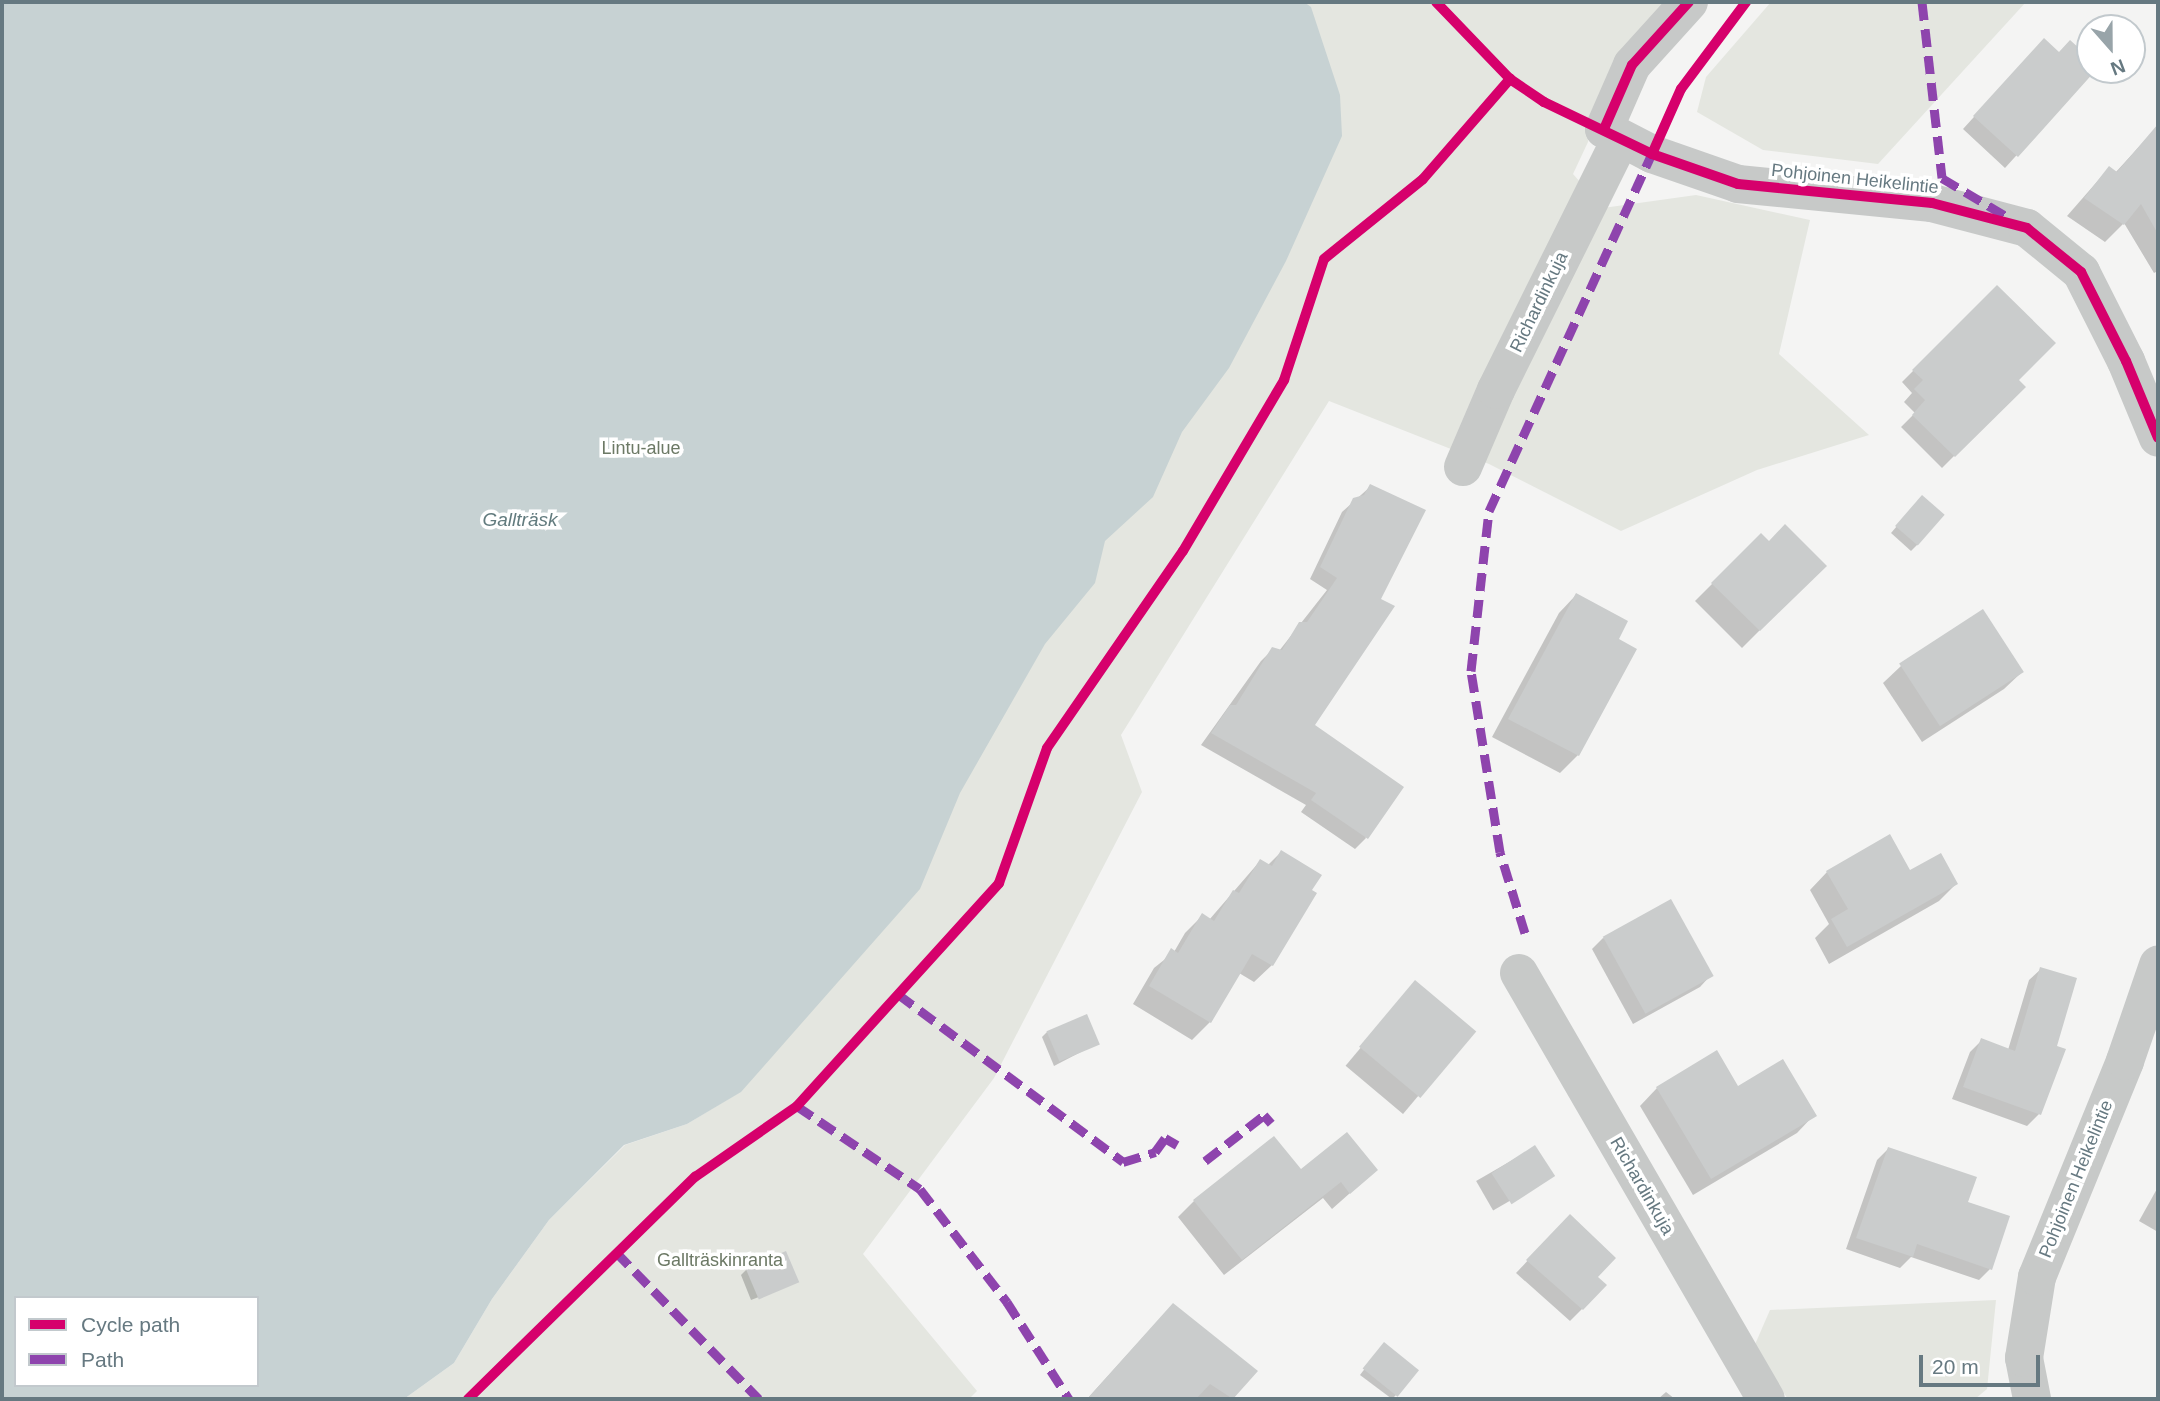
<!DOCTYPE html>
<html>
<head>
<meta charset="utf-8">
<style>
  body { margin:0 }
  #map { position:relative; width:2160px; height:1401px; overflow:hidden; background:#f4f4f3; font-family:Helvetica,sans-serif }
  div>[style] { position:absolute }
  .green>* { inset:0; background:#e4e6e0 }
  .water>* { inset:0; background:#c7d2d3 }
  .shadow>* { inset:0; background:#0003; transform-origin:0 0 }
  .building>* { inset:0; background:#cacccc; transform-origin:0 0 }
  .minor>* { height:38px; margin:-19px; padding:0 19px; transform-origin:19px; border-radius:19px; background:#c7c9c8 }
  .quiet>* { height:9px; margin-top:-4.5px; transform-origin:0; background:repeating-linear-gradient(90deg,#8e44ad 0 18px,transparent 0 27px) }
  .cycleway>* { height:10px; margin:-5px; padding:0 5px; transform-origin:5px; border-radius:5px; background:#d6006c }
  span { translate:-50% -50%; white-space:nowrap; text-align:center; line-height:1.15; -webkit-text-stroke:7px #fff; paint-order:stroke }
  .street-label { font-size:18px; color:#667981 }
  .park-label { font-size:18px; color:#6c7965 }
  .water-label { font-size:19px; color:#627b7e; font-style:italic }
  .frame { position:absolute; inset:0; border:4px solid #667981; pointer-events:none }
  .legend { position:absolute; left:14px; top:1296px; width:245px; height:91px; box-sizing:border-box; background:#fff; border:2px solid #c2c9cd; margin:0; padding:9px 12px; list-style:none; font-size:21px; color:#667981 }
  .legend li { display:flex; align-items:center; gap:14px; height:35px }
  .legend b { width:35px; border:2px solid #c2c9cd }
  .north { position:absolute; left:2076px; top:14px; width:70px; height:70px; box-sizing:border-box; background:#fff; border:2px solid #c2c9cd; border-radius:50%; rotate:159deg; font-size:19px; font-weight:700; line-height:28px; text-align:center; color:#667981 }
  .north::after { content:''; display:block; margin:auto; width:24px; height:32px; background:#98a4a9; clip-path:polygon(50% 0,100% 100%,50% 72%,0 100%) }
  .scale { position:absolute; left:1919px; top:1355px; width:121px; height:32px; box-sizing:border-box; border:4px solid #667981; border-top:0; padding-left:9px; font-size:21px; line-height:24px; white-space:nowrap; color:#667981; -webkit-text-stroke:5px #fff; paint-order:stroke }
</style>
</head>
<body>
<div id="map">
  <div class="green">
    <div style="clip-path:polygon(5px 2px,1680px 2px,1599px 94px,1588px 142px,1573px 174px,1603px 208px,1696px 195px,1810px 220px,1779px 354px,1869px 435px,1757px 470px,1621px 531px,1489px 464px,1329px 401px,1121px 735px,1142px 792px,994px 1078px,863px 1254px,977px 1391px,969px 1399px,404px 1399px,454px 1363px,492px 1299px,549px 1220px,625px 1145px,687px 1124px,740px 1092px)"></div>
    <div style="clip-path:polygon(1771px 2px,2026px 2px,1878px 164px,1763px 150px,1697px 112px,1706px 77px)"></div>
    <div style="clip-path:polygon(1996px 1300px,1987px 1389px,1975px 1399px,1788px 1399px,1753px 1349px,1770px 1310px)"></div>
  </div>
  <div class="water">
    <div style="clip-path:polygon(evenodd,2px 2px,1304px 2px,1311px 7px,1340px 95px,1342px 136px,1286px 261px,1229px 368px,1182px 432px,1153px 497px,1105px 541px,1095px 583px,1045px 644px,960px 793px,920px 889px,741px 1092px,687px 1124px,624px 1145px,549px 1220px,492px 1299px,454px 1363px,404px 1399px,2px 1399px,2px 2px,16px 1298px,257px 1298px,257px 1385px,16px 1385px,16px 1298px)"></div>
  </div>
  <div class="shadow">
    <div style="clip-path:polygon(2033px 52px,2090px 60px,2090px 70px,2094px 70px,2005px 168px,1963px 129px)"></div>
    <div style="clip-path:polygon(2158px 126px,2158px 271px,2154px 273px,2124px 223px,2105px 242px,2067px 216px,2109px 168px,2115px 173px)"></div>
    <div style="clip-path:polygon(1997px 287px,2017px 380px,2023px 387px,1942px 468px,1901px 427px,1915px 413px,1904px 402px,1912px 393px,1902px 382px)"></div>
    <div style="clip-path:polygon(1371px 486px,1313px 725px,1366px 838px,1355px 849px,1301px 812px,1306px 805px,1201px 745px,1261px 661px,1273px 649px,1279px 651px,1327px 590px,1310px 579px,1342px 512px)"></div>
    <div style="clip-path:polygon(1917px 503px,1917px 545px,1911px 551px,1891px 533px)"></div>
    <div style="clip-path:polygon(1761px 535px,1769px 543px,1824px 566px,1742px 648px,1695px 601px)"></div>
    <div style="clip-path:polygon(1576px 595px,1616px 640px,1578px 755px,1560px 773px,1492px 737px,1559px 613px)"></div>
    <div style="clip-path:polygon(1982px 612px,2022px 672px,2004px 689px,1922px 742px,1883px 683px,1901px 666px)"></div>
    <div style="clip-path:polygon(1281px 852px,1272px 965px,1254px 982px,1239px 973px,1210px 1022px,1192px 1040px,1133px 1004px,1154px 968px,1174px 952px,1185px 933px,1202px 916px,1209px 920px,1260px 861px,1268px 865px)"></div>
    <div style="clip-path:polygon(1827px 872px,1910px 872px,1956px 884px,1939px 901px,1829px 964px,1815px 938px,1829px 924px,1810px 890px)"></div>
    <div style="clip-path:polygon(1603px 938px,1711px 975px,1700px 987px,1633px 1024px,1592px 949px)"></div>
    <div style="clip-path:polygon(2041px 969px,2039px 1114px,2027px 1126px,1952px 1099px,1970px 1052px,1982px 1040px,2008px 1050px,2029px 980px)"></div>
    <div style="left:1415px;top:983px;width:75px;height:108px;rotate:40deg"></div>
    <div style="clip-path:polygon(1047px 1032px,1098px 1043px,1054px 1066px,1042px 1037px)"></div>
    <div style="clip-path:polygon(1657px 1088px,1737px 1088px,1814px 1115px,1797px 1133px,1693px 1195px,1640px 1106px)"></div>
    <div style="left:1535px;top:1147px;width:34px;height:68px;rotate:60deg"></div>
    <div style="clip-path:polygon(1888px 1149px,1966px 1203px,1990px 1269px,1979px 1280px,1911px 1257px,1900px 1268px,1846px 1249px,1877px 1160px)"></div>
    <div style="clip-path:polygon(1376px 1170px,1332px 1209px,1323px 1198px,1224px 1275px,1178px 1217px,1194px 1201px,1301px 1171px)"></div>
    <div style="clip-path:polygon(2158px 1187px,2158px 1232px,2139px 1221px)"></div>
    <div style="clip-path:polygon(1570px 1216px,1596px 1277px,1582px 1309px,1570px 1321px,1516px 1273px)"></div>
    <div style="clip-path:polygon(746px 1270px,797px 1282px,751px 1300px,741px 1275px)"></div>
    <div style="clip-path:polygon(1156px 1323px,1255px 1371px,1230px 1399px,1087px 1399px)"></div>
    <div style="clip-path:polygon(1379px 1350px,1397px 1394px,1392px 1399px,1360px 1375px)"></div>
    <div style="clip-path:polygon(1666px 1392px,1675px 1399px,1658px 1399px)"></div>
  </div>
  <div class="building">
    <div style="clip-path:polygon(2044px 38px,2059px 52px,2070px 40px,2090px 58px,2090px 70px,2096px 70px,2018px 157px,1973px 116px)"></div>
    <div style="clip-path:polygon(2158px 124px,2158px 234px,2141px 204px,2124px 225px,2084px 198px,2109px 166px,2117px 172px)"></div>
    <div style="clip-path:polygon(1997px 285px,2056px 343px,2019px 380px,2026px 387px,1955px 457px,1912px 415px,1925px 400px,1914px 389px,1923px 380px,1912px 370px)"></div>
    <div style="clip-path:polygon(1370px 484px,1426px 510px,1381px 599px,1395px 606px,1315px 725px,1404px 787px,1368px 839px,1311px 800px,1316px 793px,1211px 733px,1230px 705px,1236px 705px,1272px 647px,1282px 650px,1299px 622px,1307px 622px,1337px 578px,1320px 567px,1353px 498px,1364px 495px)"></div>
    <div style="left:1922px;top:495px;width:30px;height:41px;rotate:41deg"></div>
    <div style="clip-path:polygon(1785px 524px,1827px 566px,1760px 631px,1711px 583px,1761px 533px,1769px 541px)"></div>
    <div style="clip-path:polygon(1576px 593px,1628px 621px,1619px 639px,1637px 649px,1579px 756px,1508px 719px)"></div>
    <div style="left:1983px;top:609px;width:75px;height:100px;rotate:57deg"></div>
    <div style="clip-path:polygon(1890px 834px,1910px 870px,1941px 853px,1958px 884px,1847px 947px,1831px 919px,1848px 909px,1826px 871px)"></div>
    <div style="clip-path:polygon(1281px 850px,1322px 875px,1312px 890px,1317px 893px,1273px 966px,1252px 954px,1211px 1023px,1149px 986px,1171px 948px,1178px 953px,1202px 913px,1214px 921px,1233px 890px,1239px 893px,1260px 859px,1272px 866px)"></div>
    <div style="left:1671px;top:899px;width:88px;height:78px;rotate:61deg"></div>
    <div style="clip-path:polygon(2040px 967px,2077px 978px,2057px 1046px,2066px 1049px,2041px 1115px,1963px 1087px,1981px 1038px,2015px 1051px)"></div>
    <div style="left:1415px;top:980px;width:80px;height:87px;rotate:40deg"></div>
    <div style="left:1087px;top:1014px;width:33px;height:44px;rotate:67deg"></div>
    <div style="clip-path:polygon(1717px 1050px,1738px 1086px,1783px 1059px,1817px 1116px,1711px 1179px,1656px 1087px)"></div>
    <div style="clip-path:polygon(1347px 1132px,1378px 1170px,1350px 1194px,1341px 1182px,1242px 1260px,1193px 1200px,1274px 1136px,1301px 1169px)"></div>
    <div style="left:1535px;top:1145px;width:37px;height:52px;rotate:57deg"></div>
    <div style="clip-path:polygon(1888px 1147px,1977px 1177px,1968px 1202px,2010px 1216px,1992px 1270px,1917px 1244px,1913px 1257px,1856px 1238px)"></div>
    <div style="clip-path:polygon(1570px 1214px,1616px 1258px,1598px 1277px,1607px 1285px,1583px 1310px,1526px 1260px)"></div>
    <div style="left:786px;top:1251px;width:34px;height:44px;rotate:67deg"></div>
    <div style="clip-path:polygon(1173px 1303px,1258px 1371px,1233px 1399px,1210px 1384px,1196px 1399px,1087px 1399px)"></div>
    <div style="left:1384px;top:1342px;width:45px;height:34px;rotate:39deg"></div>
  </div>
  <div class="minor">
    <div style="left:1689px;top:2px;width:85px;rotate:132.1deg"></div>
    <div style="left:1632px;top:65px;width:70px;rotate:113.6deg"></div>
    <div style="left:1604px;top:129px;width:54px;rotate:27.5deg"></div>
    <div style="left:1652px;top:154px;width:91px;rotate:19.2deg"></div>
    <div style="left:1738px;top:184px;width:195px;rotate:5.6deg"></div>
    <div style="left:1932px;top:203px;width:98px;rotate:14.7deg"></div>
    <div style="left:2027px;top:228px;width:70px;rotate:39.2deg"></div>
    <div style="left:2081px;top:272px;width:100px;rotate:63.2deg"></div>
    <div style="left:2126px;top:361px;width:83px;rotate:67.4deg"></div>
    <div style="left:1463px;top:467px;width:84px;rotate:-66.8deg"></div>
    <div style="left:1496px;top:390px;width:279px;rotate:-63.6deg"></div>
    <div style="left:1519px;top:973px;width:492px;rotate:59.9deg"></div>
    <div style="left:2032px;top:1399px;width:42px;rotate:-101deg"></div>
    <div style="left:2024px;top:1358px;width:82px;rotate:-80.9deg"></div>
    <div style="left:2037px;top:1277px;width:233px;rotate:-67.8deg"></div>
    <div style="left:2125px;top:1061px;width:102px;rotate:-71deg"></div>
  </div>
  <div class="quiet">
    <div style="left:1922px;top:2px;width:177px;rotate:83.5deg"></div>
    <div style="left:1942px;top:178px;width:74px;rotate:30.7deg"></div>
    <div style="left:1525px;top:933px;width:85px;rotate:-107.2deg"></div>
    <div style="left:1500px;top:852px;width:183px;rotate:-99.1deg"></div>
    <div style="left:1471px;top:671px;width:161px;rotate:-83.6deg"></div>
    <div style="left:1489px;top:511px;width:392px;rotate:-65.5deg"></div>
    <div style="left:898px;top:994px;width:281px;rotate:36.7deg"></div>
    <div style="left:1123px;top:1162px;width:34px;rotate:-17deg"></div>
    <div style="left:1155px;top:1152px;width:17px;rotate:-54deg"></div>
    <div style="left:1165px;top:1138px;width:14px;rotate:30deg"></div>
    <div style="left:797px;top:1106px;width:148px;rotate:34deg"></div>
    <div style="left:920px;top:1189px;width:143px;rotate:52.4deg"></div>
    <div style="left:1007px;top:1302px;width:115px;rotate:57.4deg"></div>
    <div style="left:1205px;top:1161px;width:75px;rotate:-37.9deg"></div>
    <div style="left:1264px;top:1115px;width:11px;rotate:49deg"></div>
    <div style="left:616px;top:1252px;width:205px;rotate:45.8deg"></div>
  </div>
  <div class="cycleway">
    <div style="left:1436px;top:2px;width:107px;rotate:46.1deg"></div>
    <div style="left:1510px;top:79px;width:41px;rotate:34.1deg"></div>
    <div style="left:1544px;top:102px;width:120px;rotate:25.7deg"></div>
    <div style="left:1652px;top:154px;width:91px;rotate:19.2deg"></div>
    <div style="left:1738px;top:184px;width:195px;rotate:5.6deg"></div>
    <div style="left:1932px;top:203px;width:98px;rotate:14.7deg"></div>
    <div style="left:2027px;top:228px;width:70px;rotate:39.2deg"></div>
    <div style="left:2081px;top:272px;width:100px;rotate:63.2deg"></div>
    <div style="left:2126px;top:361px;width:83px;rotate:67.4deg"></div>
    <div style="left:1604px;top:129px;width:70px;rotate:-66.4deg"></div>
    <div style="left:1632px;top:65px;width:85px;rotate:-47.9deg"></div>
    <div style="left:1652px;top:154px;width:71px;rotate:-66deg"></div>
    <div style="left:1681px;top:89px;width:109px;rotate:-53.2deg"></div>
    <div style="left:468px;top:1399px;width:318px;rotate:-44.4deg"></div>
    <div style="left:695px;top:1177px;width:124px;rotate:-34.8deg"></div>
    <div style="left:797px;top:1106px;width:301px;rotate:-47.8deg"></div>
    <div style="left:999px;top:883px;width:143px;rotate:-70.4deg"></div>
    <div style="left:1047px;top:748px;width:239px;rotate:-55.4deg"></div>
    <div style="left:1183px;top:551px;width:199px;rotate:-59.4deg"></div>
    <div style="left:1284px;top:380px;width:127px;rotate:-71.7deg"></div>
    <div style="left:1324px;top:259px;width:127px;rotate:-38.9deg"></div>
    <div style="left:1423px;top:179px;width:133px;rotate:-49deg"></div>
  </div>
  <div class="street-label">
    <span style="left:1855px;top:179px;rotate:6deg">Pohjoinen Heikelintie</span>
    <span style="left:1539px;top:302px;rotate:-64deg">Richardinkuja</span>
    <span style="left:2076px;top:1179px;rotate:-68deg">Pohjoinen Heikelintie</span>
    <span style="left:1642px;top:1186px;rotate:60deg">Richardinkuja</span>
  </div>
  <div class="park-label">
    <span style="left:641px;top:448px">Lintu-alue</span>
    <span style="left:720px;top:1260px">Gallträskinranta</span>
  </div>
  <div class="water-label">
    <span style="left:520px;top:520px">Gallträsk</span>
  </div>
  <div class="frame"></div>
  <ul class="legend">
  <li><b style="height:9px;background:#d6006c"></b>Cycle path</li>
  <li><b style="height:9px;background:#8e44ad"></b>Path</li>
  </ul>
  <div class="north">N</div>
  <div class="scale">20 m</div>
</div>
</body>
</html>
